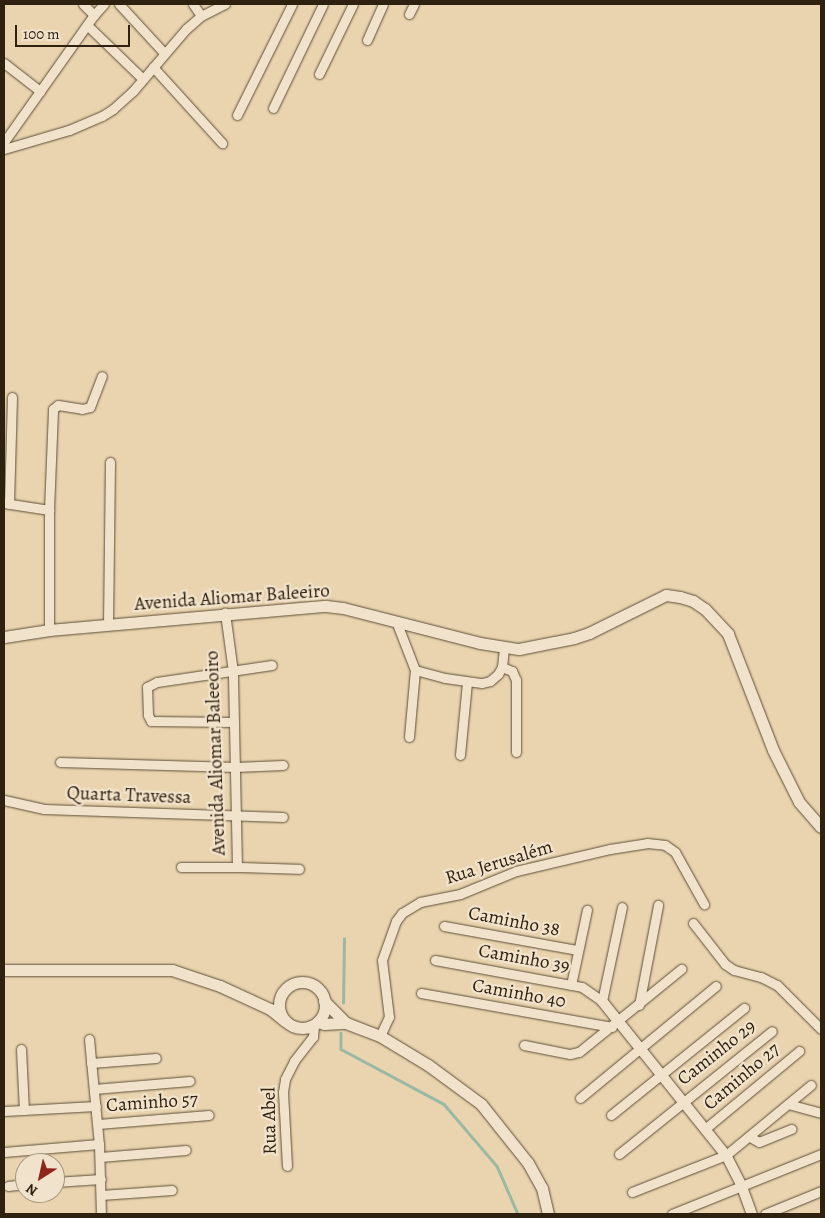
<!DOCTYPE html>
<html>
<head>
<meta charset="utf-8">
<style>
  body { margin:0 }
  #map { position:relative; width:825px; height:1218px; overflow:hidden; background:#e9d4af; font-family:Alegreya,serif }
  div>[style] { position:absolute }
  .stream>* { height:2.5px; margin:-1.25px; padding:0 1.25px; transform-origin:1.25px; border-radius:1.25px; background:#99b9a5 }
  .roads { filter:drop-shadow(0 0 1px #5e4e37) drop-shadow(0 0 1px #5e4e37) }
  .minor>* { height:9px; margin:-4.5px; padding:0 4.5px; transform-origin:4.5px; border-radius:4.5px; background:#f1e3cb }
  .tertiary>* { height:10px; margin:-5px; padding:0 5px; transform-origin:5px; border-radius:5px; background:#f1e3cb }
  .secondary>* { height:11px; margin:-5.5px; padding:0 5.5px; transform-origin:5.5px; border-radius:5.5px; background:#f1e3cb }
  .secondary>.ring { margin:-5.5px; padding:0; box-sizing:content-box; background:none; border:11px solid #f1e3cb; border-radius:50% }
  span { translate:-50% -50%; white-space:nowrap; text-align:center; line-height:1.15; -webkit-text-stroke:4.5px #f1e3cb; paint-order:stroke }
  .street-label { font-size:19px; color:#2f210f }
  .frame { position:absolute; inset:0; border:5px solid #2f210f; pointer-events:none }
  .north { position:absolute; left:15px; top:1153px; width:50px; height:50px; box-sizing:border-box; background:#f1e3cb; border:1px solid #a39580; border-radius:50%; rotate:215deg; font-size:14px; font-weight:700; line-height:20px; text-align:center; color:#2f210f }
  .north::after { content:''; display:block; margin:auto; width:18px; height:22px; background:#8f2418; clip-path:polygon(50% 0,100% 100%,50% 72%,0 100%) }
  .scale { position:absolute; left:15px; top:25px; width:115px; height:22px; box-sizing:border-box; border:2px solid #2f210f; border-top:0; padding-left:6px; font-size:15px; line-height:18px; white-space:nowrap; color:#2f210f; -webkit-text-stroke:4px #f1e3cb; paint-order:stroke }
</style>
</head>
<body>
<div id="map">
  <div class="stream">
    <div style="left:343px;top:1003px;width:64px;rotate:-89.1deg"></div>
    <div style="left:341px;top:1033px;width:16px;rotate:90deg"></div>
    <div style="left:341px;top:1049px;width:117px;rotate:28.1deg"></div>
    <div style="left:444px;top:1104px;width:82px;rotate:49.5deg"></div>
    <div style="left:497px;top:1166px;width:52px;rotate:66.4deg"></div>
  </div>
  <div class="roads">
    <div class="minor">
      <div style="left:83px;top:4px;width:16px;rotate:45deg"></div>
      <div style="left:119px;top:4px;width:67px;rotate:47.4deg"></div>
      <div style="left:193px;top:4px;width:14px;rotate:56deg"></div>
      <div style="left:409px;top:14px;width:11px;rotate:-63deg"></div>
      <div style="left:87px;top:25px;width:78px;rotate:44deg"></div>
      <div style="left:367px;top:40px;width:39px;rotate:-66deg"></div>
      <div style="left:4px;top:63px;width:46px;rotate:37.9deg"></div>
      <div style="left:153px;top:67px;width:103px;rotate:47.8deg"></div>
      <div style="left:319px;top:74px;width:78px;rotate:-64.1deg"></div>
      <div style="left:273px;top:108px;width:115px;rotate:-64.3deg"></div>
      <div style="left:237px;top:115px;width:124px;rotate:-63.6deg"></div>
      <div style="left:4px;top:142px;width:156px;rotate:-54.7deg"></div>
      <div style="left:94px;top:15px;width:15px;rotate:-48deg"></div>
      <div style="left:4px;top:149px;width:68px;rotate:-16.3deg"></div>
      <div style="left:69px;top:130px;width:36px;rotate:-23deg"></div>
      <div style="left:102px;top:116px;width:13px;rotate:-32deg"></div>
      <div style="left:113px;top:109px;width:27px;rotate:-42deg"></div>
      <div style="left:133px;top:91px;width:82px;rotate:-49.5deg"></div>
      <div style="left:186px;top:29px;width:20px;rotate:-41deg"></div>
      <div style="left:201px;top:16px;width:27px;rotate:-27deg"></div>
      <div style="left:4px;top:503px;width:46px;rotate:8.8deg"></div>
      <div style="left:49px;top:510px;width:120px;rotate:90deg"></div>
      <div style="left:9px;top:504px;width:107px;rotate:-88.4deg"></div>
      <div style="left:49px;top:510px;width:101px;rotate:-87.7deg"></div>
      <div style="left:53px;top:409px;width:6px;rotate:-39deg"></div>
      <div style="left:58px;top:405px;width:24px;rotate:9deg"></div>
      <div style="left:82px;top:409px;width:8px;rotate:-14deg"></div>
      <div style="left:90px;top:407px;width:33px;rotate:-69deg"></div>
      <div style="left:396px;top:621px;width:53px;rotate:68.8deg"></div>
      <div style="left:415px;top:670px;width:31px;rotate:15deg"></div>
      <div style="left:445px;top:678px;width:37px;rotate:8deg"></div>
      <div style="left:482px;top:683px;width:8px;rotate:-14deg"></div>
      <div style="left:490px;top:681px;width:11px;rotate:-41deg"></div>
      <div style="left:498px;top:674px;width:8px;rotate:-60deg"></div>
      <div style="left:502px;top:667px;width:19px;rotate:-84deg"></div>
      <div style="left:108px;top:625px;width:163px;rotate:-89.3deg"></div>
      <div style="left:502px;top:667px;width:11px;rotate:22deg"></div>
      <div style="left:512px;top:671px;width:10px;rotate:66deg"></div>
      <div style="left:516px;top:680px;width:72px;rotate:90deg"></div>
      <div style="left:233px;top:722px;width:82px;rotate:-179.3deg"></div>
      <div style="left:151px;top:721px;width:7px;rotate:-117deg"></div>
      <div style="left:148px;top:715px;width:28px;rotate:-92deg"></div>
      <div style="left:147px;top:687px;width:11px;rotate:-27deg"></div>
      <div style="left:157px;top:682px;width:116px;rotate:-8.4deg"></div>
      <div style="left:409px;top:737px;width:67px;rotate:-84.9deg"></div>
      <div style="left:460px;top:755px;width:73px;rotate:-84.5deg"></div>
      <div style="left:60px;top:762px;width:176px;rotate:1.6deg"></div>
      <div style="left:236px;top:767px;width:47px;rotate:-2.4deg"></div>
      <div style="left:4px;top:800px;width:41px;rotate:12.7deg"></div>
      <div style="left:44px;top:809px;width:239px;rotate:1.9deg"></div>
      <div style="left:181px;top:867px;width:56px"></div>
      <div style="left:237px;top:867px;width:195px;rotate:-91.2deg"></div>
      <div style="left:233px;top:672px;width:60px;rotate:-97.7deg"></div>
      <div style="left:237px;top:867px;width:62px;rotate:1.8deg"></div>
      <div style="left:693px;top:923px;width:52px;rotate:52deg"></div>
      <div style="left:725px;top:964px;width:11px;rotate:34deg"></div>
      <div style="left:734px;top:970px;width:28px;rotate:15deg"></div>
      <div style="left:761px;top:977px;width:18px;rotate:27deg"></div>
      <div style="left:777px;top:985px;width:62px;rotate:45deg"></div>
      <div style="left:444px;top:926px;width:136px;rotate:10.2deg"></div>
      <div style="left:435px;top:960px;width:149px;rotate:10.4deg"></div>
      <div style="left:582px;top:987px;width:24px;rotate:35deg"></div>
      <div style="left:602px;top:1001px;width:96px;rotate:-78deg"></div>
      <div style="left:571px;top:985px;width:77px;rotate:-78deg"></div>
      <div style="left:421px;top:993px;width:194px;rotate:10.1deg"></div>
      <div style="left:639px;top:1005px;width:102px;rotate:-79.2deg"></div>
      <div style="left:380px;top:1036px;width:21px;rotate:-65deg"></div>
      <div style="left:389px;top:1017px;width:57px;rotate:-97deg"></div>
      <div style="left:382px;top:960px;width:41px;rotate:-70.3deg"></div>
      <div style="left:396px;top:921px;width:10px;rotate:-53deg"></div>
      <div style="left:402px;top:913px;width:21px;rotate:-31deg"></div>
      <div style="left:420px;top:902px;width:41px;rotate:-11.3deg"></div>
      <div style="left:460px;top:894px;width:61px;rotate:-22.3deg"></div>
      <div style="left:516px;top:871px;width:97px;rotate:-13.2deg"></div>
      <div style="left:610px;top:849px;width:37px;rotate:-9deg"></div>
      <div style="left:647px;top:843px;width:18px;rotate:6deg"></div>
      <div style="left:665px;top:845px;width:12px;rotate:35deg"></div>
      <div style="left:675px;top:852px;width:60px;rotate:60.9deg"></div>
      <div style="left:89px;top:1039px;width:105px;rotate:84.6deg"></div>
      <div style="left:99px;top:1144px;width:70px;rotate:88.4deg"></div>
      <div style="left:524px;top:1045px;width:47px;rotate:11.1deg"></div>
      <div style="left:570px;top:1054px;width:9px;rotate:-13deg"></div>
      <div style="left:579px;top:1052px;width:132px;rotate:-39.1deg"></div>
      <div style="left:21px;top:1049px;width:61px;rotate:87.2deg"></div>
      <div style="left:91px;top:1063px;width:65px;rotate:-4.4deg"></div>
      <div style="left:94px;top:1089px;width:96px;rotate:-4.8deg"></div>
      <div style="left:580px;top:1098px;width:176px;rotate:-39.5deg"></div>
      <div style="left:788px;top:1104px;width:34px;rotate:15deg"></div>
      <div style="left:4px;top:1111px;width:92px;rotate:-3.1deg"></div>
      <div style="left:611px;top:1115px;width:171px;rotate:-38.8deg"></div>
      <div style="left:98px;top:1124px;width:111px;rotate:-4.6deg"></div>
      <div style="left:706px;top:1128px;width:121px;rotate:-39.6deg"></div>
      <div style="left:750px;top:1137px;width:10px;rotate:29deg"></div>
      <div style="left:759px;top:1142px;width:35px;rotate:-22deg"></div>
      <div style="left:4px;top:1152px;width:95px;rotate:-4.8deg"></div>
      <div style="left:619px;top:1154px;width:196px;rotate:-38.8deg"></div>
      <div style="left:100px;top:1157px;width:86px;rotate:-4.7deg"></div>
      <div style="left:287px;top:1166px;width:74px;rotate:-93.1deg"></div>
      <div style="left:283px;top:1092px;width:13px;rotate:-81deg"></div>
      <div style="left:285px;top:1079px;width:20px;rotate:-63deg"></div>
      <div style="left:294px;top:1061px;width:31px;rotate:-52deg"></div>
      <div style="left:313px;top:1037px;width:12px;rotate:-85deg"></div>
      <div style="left:55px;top:1182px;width:46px;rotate:-3.7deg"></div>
      <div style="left:8px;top:1186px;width:17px;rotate:-7deg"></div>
      <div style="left:632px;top:1192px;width:101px;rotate:-21.5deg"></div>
      <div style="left:726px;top:1155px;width:110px;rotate:-39.5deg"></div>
      <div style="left:101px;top:1195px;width:71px;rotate:-4deg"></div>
      <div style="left:672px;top:1214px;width:161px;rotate:-21.9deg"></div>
      <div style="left:765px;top:1214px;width:61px;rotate:-22.3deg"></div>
    </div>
    <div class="tertiary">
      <div style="left:602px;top:1001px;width:198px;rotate:51.2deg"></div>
      <div style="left:726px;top:1155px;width:36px;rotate:63deg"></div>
      <div style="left:742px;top:1187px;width:29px;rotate:70deg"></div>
    </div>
    <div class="secondary">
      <div style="left:4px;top:637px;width:46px;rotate:-8.8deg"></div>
      <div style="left:49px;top:630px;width:278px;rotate:-5deg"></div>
      <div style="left:326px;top:606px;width:17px;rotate:7deg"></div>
      <div style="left:343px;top:608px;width:141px;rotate:14.3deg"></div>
      <div style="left:480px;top:643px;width:39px;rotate:9deg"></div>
      <div style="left:519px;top:649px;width:56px;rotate:-11.3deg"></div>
      <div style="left:574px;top:638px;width:16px;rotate:-18deg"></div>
      <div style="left:589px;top:633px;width:86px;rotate:-26.3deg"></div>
      <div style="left:666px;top:595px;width:14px;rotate:8deg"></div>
      <div style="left:680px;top:597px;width:14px;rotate:17deg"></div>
      <div style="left:693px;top:601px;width:14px;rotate:34deg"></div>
      <div style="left:705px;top:609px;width:34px;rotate:47deg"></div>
      <div style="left:728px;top:634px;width:124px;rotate:68.8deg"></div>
      <div style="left:773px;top:750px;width:58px;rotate:63.4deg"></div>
      <div style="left:799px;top:802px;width:33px;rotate:49deg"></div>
      <div style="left:4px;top:970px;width:168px"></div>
      <div style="left:172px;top:970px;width:51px;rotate:18.4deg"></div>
      <div style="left:220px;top:986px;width:55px;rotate:24.7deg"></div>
      <div style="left:270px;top:1009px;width:19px;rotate:39deg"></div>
      <div class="ring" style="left:279px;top:982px;width:35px;height:35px"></div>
      <div style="left:324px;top:1001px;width:31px;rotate:45deg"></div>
      <div style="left:346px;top:1023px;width:36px;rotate:21deg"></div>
      <div style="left:380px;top:1036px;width:56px;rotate:31.1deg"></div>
      <div style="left:428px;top:1065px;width:66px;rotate:36.3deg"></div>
      <div style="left:481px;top:1104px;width:75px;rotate:51.5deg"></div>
      <div style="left:528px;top:1163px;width:29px;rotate:61deg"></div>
      <div style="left:542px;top:1188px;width:27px;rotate:77deg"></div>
      <div style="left:318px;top:1022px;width:6px;rotate:18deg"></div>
      <div style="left:324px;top:1024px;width:22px;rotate:-3deg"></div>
    </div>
  </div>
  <div class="street-label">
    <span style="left:232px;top:598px;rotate:-4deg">Avenida Aliomar Baleeiro</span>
    <span style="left:216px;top:753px;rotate:-92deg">Avenida Aliomar Baleeoiro</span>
    <span style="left:129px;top:796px;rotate:2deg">Quarta Travessa</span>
    <span style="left:499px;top:863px;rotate:-17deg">Rua Jerusalém</span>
    <span style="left:514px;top:922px;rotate:11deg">Caminho 38</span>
    <span style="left:524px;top:959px;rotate:10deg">Caminho 39</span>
    <span style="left:519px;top:994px;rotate:10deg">Caminho 40</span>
    <span style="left:717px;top:1053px;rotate:-38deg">Caminho 29</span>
    <span style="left:742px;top:1077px;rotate:-40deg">Caminho 27</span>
    <span style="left:152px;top:1103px;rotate:-4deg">Caminho 57</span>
    <span style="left:270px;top:1121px;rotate:-91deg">Rua Abel</span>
  </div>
  <div class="frame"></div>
  <div class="north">N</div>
  <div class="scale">100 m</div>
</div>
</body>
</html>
